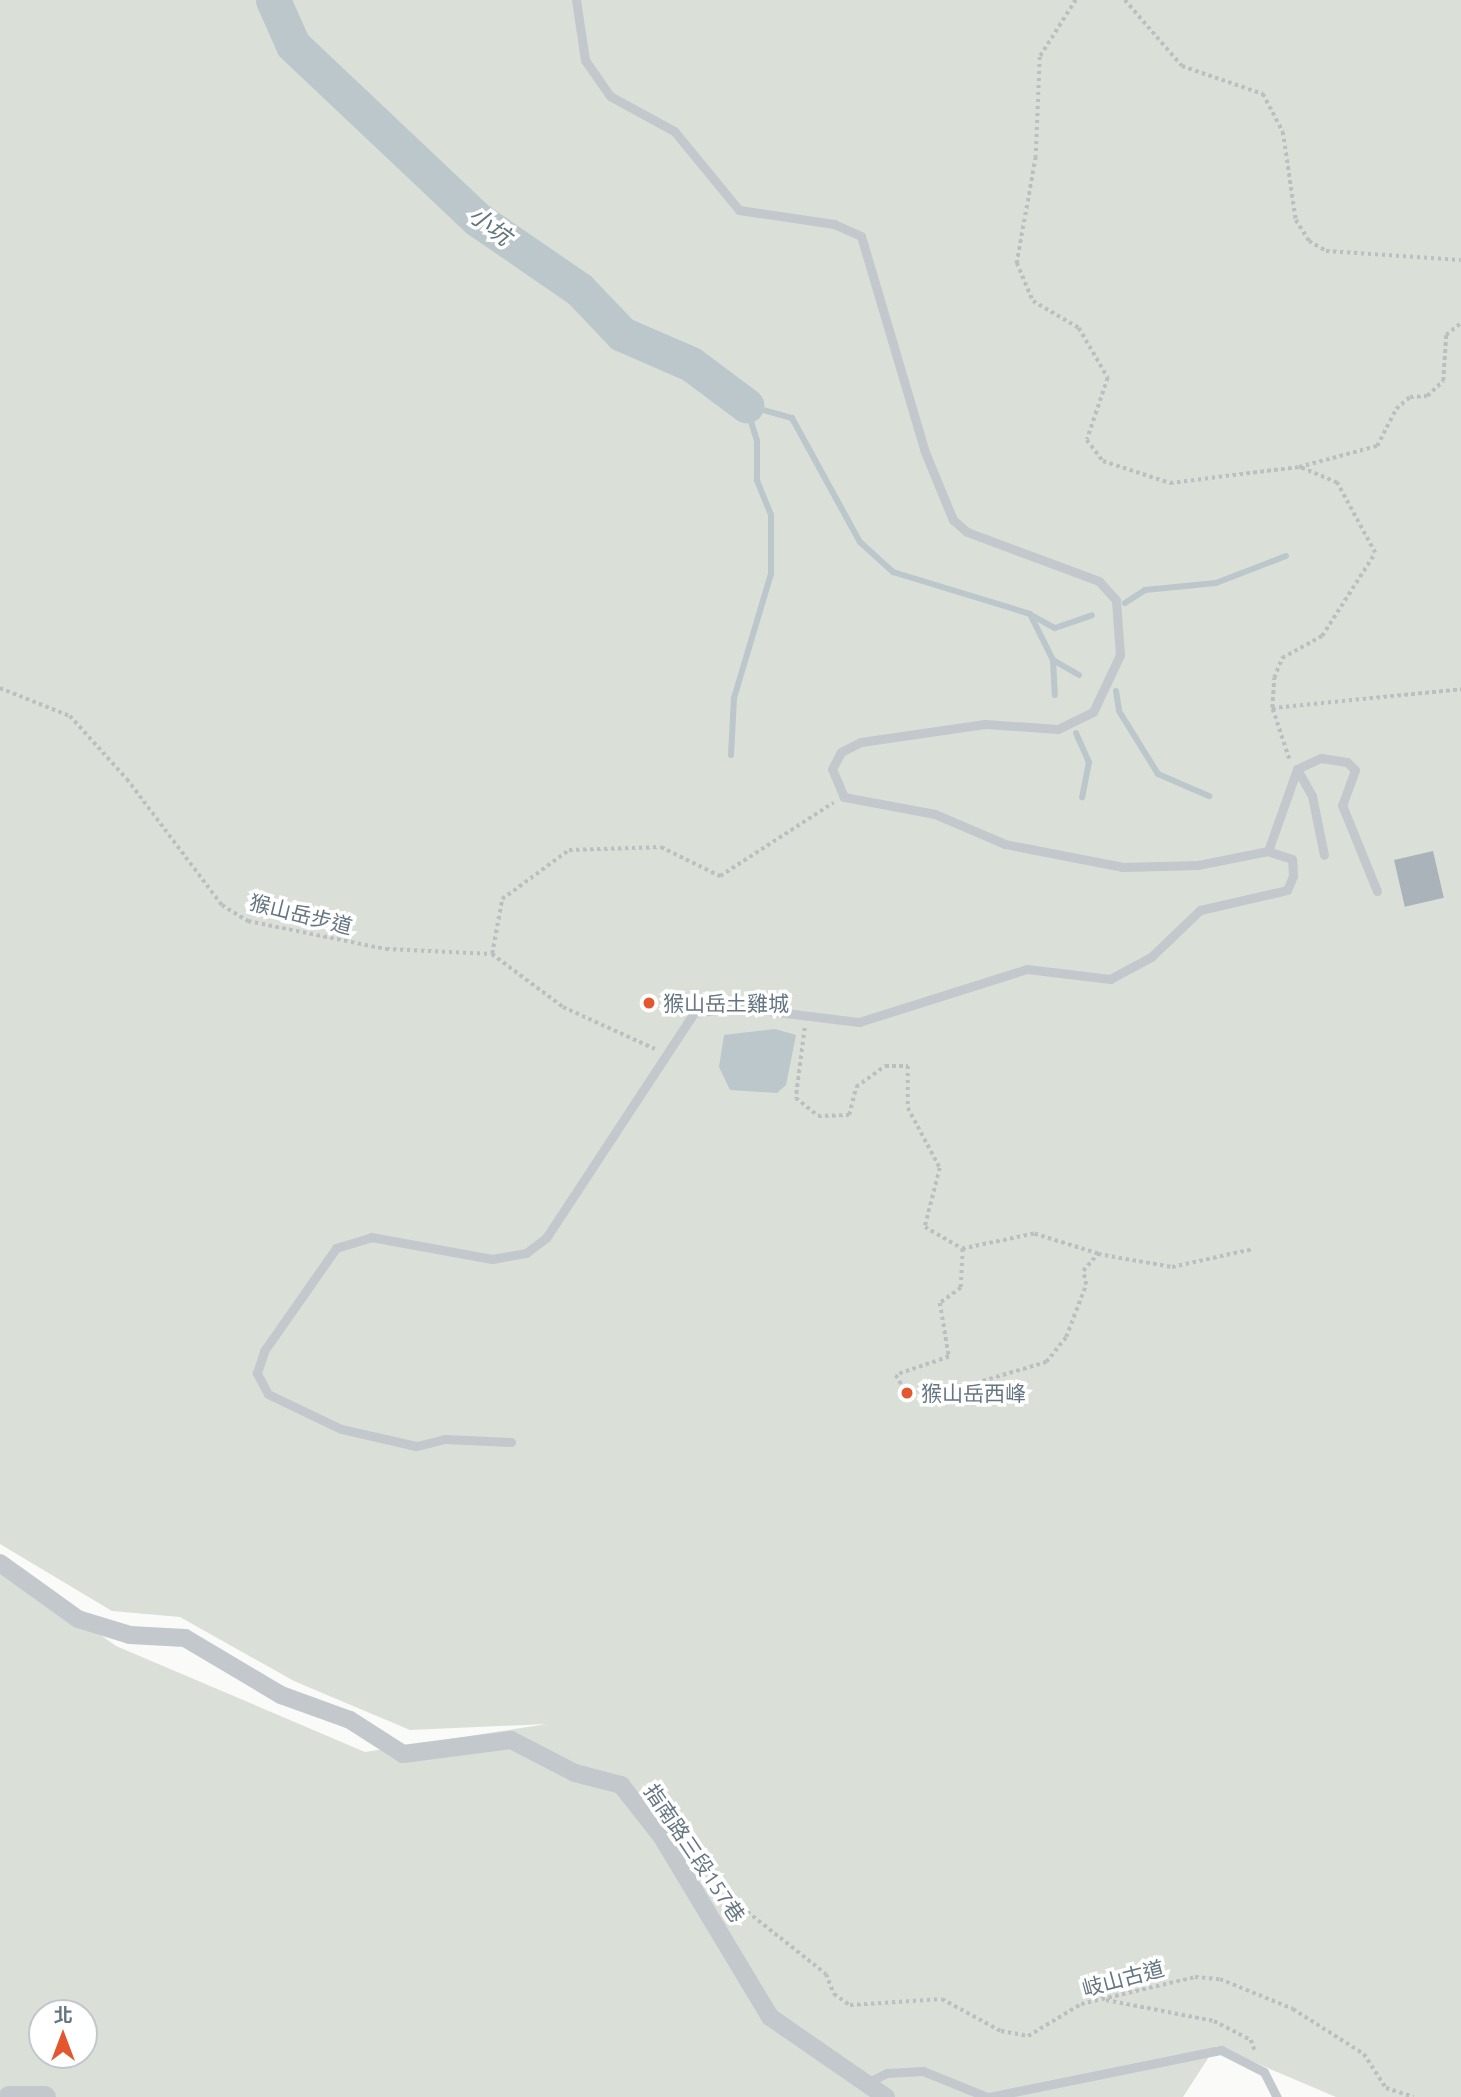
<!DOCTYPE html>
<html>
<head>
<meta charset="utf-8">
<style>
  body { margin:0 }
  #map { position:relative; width:1461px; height:2097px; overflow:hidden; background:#fafaf8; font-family:Ubuntu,"Noto Sans TC",sans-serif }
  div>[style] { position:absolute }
  .green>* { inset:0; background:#dadfd7 }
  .water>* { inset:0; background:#bbc7cb }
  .stream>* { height:6px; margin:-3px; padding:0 3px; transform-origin:3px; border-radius:3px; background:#bbc7cb }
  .river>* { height:35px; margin:-17.5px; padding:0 17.5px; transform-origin:17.5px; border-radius:17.5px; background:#bbc7cb }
  .building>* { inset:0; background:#aab3b9; transform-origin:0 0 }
  .path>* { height:3.5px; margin-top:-1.75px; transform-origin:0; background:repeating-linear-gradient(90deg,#bbbfc2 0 3.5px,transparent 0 7px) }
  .service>* { height:9px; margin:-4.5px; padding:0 4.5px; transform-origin:4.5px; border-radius:4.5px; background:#c3c8cc }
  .minor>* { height:18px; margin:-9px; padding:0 9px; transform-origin:9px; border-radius:9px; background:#c3c8cc }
  .tertiary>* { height:23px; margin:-11.5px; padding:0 11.5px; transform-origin:11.5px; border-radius:11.5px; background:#c3c8cc }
  .dots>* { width:19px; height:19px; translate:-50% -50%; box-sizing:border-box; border:4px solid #fff; border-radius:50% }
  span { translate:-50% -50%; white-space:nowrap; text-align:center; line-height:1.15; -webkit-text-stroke:7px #fff; paint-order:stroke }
  .street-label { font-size:21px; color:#657683 }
  .poi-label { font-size:21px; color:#657683 }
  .left { translate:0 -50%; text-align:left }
  .water-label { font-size:23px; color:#60757c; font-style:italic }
  .north { position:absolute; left:28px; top:1999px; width:70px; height:70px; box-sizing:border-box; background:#fff; border:2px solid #c1c8cd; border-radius:50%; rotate:0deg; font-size:19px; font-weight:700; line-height:28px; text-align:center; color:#657683 }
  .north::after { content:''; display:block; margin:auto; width:24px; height:32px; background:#e4572e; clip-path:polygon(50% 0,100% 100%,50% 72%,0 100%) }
</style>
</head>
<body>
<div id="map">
  <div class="green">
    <div style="clip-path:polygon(evenodd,0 0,1461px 0,1461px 2097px,1336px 2097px,1216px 2046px,1183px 2097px,0 2097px,0 1563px,116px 1646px,365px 1752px,547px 1724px,410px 1730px,294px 1681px,180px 1617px,112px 1611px,0 1544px,0 0,42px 2013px,84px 2013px,84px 2055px,42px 2055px,42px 2013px)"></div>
  </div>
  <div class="water">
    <div style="clip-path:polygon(775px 1029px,796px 1035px,786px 1085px,777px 1093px,730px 1090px,719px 1067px,724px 1035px)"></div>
  </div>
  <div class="stream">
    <div style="left:746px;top:405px;width:48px;rotate:15.8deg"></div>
    <div style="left:792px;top:418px;width:141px;rotate:61.3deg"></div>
    <div style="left:860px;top:542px;width:45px;rotate:42.3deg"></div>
    <div style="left:893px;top:572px;width:143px;rotate:17deg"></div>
    <div style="left:1030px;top:614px;width:51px;rotate:63.4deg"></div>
    <div style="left:1053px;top:660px;width:35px;rotate:87deg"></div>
    <div style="left:1125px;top:603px;width:24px;rotate:-33deg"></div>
    <div style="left:1145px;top:590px;width:71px;rotate:-5.6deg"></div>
    <div style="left:1216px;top:583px;width:75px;rotate:-21.1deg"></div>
    <div style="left:1033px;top:616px;width:25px;rotate:29deg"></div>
    <div style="left:1055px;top:628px;width:39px;rotate:-19deg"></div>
    <div style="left:1053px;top:660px;width:30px;rotate:30deg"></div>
    <div style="left:1116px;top:691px;width:20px;rotate:81deg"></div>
    <div style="left:1119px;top:711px;width:74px;rotate:58.2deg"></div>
    <div style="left:1158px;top:774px;width:56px;rotate:23.3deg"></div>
    <div style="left:1076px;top:733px;width:32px;rotate:66deg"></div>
    <div style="left:1089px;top:762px;width:36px;rotate:101deg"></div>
    <div style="left:731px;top:755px;width:57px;rotate:-87deg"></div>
    <div style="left:734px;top:698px;width:129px;rotate:-73.4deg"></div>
    <div style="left:771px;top:574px;width:59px;rotate:-90deg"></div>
    <div style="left:771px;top:515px;width:38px;rotate:-112deg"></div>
    <div style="left:757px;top:480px;width:39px;rotate:-90deg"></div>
    <div style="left:757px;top:441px;width:38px;rotate:-107deg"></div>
  </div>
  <div class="river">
    <div style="left:273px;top:0;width:49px;rotate:66deg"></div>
    <div style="left:293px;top:45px;width:253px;rotate:43.4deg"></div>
    <div style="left:477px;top:219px;width:124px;rotate:34.5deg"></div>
    <div style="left:579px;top:289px;width:62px;rotate:46.3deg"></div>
    <div style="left:622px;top:334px;width:75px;rotate:23.5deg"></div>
    <div style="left:691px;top:364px;width:69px;rotate:36.7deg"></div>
  </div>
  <div class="building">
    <div style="left:1433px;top:851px;width:48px;height:40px;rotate:77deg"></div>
  </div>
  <div class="path">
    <div style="left:1076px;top:0;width:67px;rotate:122.3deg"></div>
    <div style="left:1040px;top:57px;width:100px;rotate:92.3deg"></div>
    <div style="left:1036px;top:157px;width:108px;rotate:100.2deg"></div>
    <div style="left:1017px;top:263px;width:41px;rotate:67.2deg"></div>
    <div style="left:1033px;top:301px;width:53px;rotate:30.4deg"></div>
    <div style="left:1079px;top:328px;width:58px;rotate:59.9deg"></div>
    <div style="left:1108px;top:378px;width:65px;rotate:108.7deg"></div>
    <div style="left:1087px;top:440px;width:26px;rotate:53deg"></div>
    <div style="left:1103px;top:461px;width:71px;rotate:18.2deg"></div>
    <div style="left:1170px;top:483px;width:130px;rotate:-7.1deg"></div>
    <div style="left:1125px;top:0;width:87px;rotate:49.2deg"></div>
    <div style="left:1182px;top:66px;width:86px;rotate:19.1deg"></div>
    <div style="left:1263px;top:94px;width:43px;rotate:62.2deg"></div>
    <div style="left:1283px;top:132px;width:89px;rotate:81.6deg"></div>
    <div style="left:1296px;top:220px;width:25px;rotate:58deg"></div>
    <div style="left:1309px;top:241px;width:20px;rotate:30deg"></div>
    <div style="left:1326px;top:251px;width:135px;rotate:3.8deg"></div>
    <div style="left:0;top:688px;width:75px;rotate:21.8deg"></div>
    <div style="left:70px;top:716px;width:85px;rotate:47.9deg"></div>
    <div style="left:127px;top:779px;width:158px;rotate:53deg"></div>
    <div style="left:222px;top:905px;width:31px;rotate:32deg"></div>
    <div style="left:248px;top:921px;width:141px;rotate:11.5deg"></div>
    <div style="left:386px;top:949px;width:106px;rotate:2.7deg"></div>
    <div style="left:492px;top:954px;width:89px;rotate:36.7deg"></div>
    <div style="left:563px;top:1007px;width:101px;rotate:24.5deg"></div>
    <div style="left:1272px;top:708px;width:190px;rotate:-5.7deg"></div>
    <div style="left:1289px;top:759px;width:54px;rotate:-108.4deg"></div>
    <div style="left:1272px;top:708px;width:30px;rotate:-86deg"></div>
    <div style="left:1274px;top:678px;width:22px;rotate:-68deg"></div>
    <div style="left:1282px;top:658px;width:46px;rotate:-28.8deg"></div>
    <div style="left:1322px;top:636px;width:98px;rotate:-57.4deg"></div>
    <div style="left:1375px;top:553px;width:80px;rotate:-118.5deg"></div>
    <div style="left:1337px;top:483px;width:41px;rotate:-157.2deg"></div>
    <div style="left:1299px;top:467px;width:81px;rotate:-15.1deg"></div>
    <div style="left:1377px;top:446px;width:42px;rotate:-62.8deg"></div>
    <div style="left:1396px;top:409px;width:18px;rotate:-41deg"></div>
    <div style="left:1410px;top:397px;width:17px;rotate:-3deg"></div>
    <div style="left:1427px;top:396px;width:22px;rotate:-43deg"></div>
    <div style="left:1443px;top:381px;width:46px;rotate:-86.3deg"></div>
    <div style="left:1446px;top:335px;width:19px;rotate:-39deg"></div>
    <div style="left:492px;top:954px;width:56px;rotate:-79.7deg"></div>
    <div style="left:502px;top:899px;width:83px;rotate:-36.2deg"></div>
    <div style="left:569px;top:850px;width:92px;rotate:-1.9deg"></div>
    <div style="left:661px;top:847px;width:66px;rotate:26.2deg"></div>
    <div style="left:720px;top:876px;width:135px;rotate:-32.9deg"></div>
    <div style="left:805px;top:1028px;width:71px;rotate:97.3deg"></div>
    <div style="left:796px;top:1098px;width:28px;rotate:39deg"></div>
    <div style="left:818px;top:1116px;width:31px;rotate:-2deg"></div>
    <div style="left:849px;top:1115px;width:29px;rotate:-76deg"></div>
    <div style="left:856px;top:1087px;width:36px;rotate:-36deg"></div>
    <div style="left:885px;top:1066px;width:23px"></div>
    <div style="left:908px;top:1066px;width:42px;rotate:90deg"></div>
    <div style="left:908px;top:1108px;width:68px;rotate:61.9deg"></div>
    <div style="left:940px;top:1168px;width:61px;rotate:104.3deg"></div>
    <div style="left:925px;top:1227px;width:44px;rotate:30.1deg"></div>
    <div style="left:963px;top:1249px;width:39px;rotate:93deg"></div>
    <div style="left:961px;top:1288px;width:26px;rotate:144deg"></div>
    <div style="left:940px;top:1303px;width:55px;rotate:80.5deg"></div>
    <div style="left:949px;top:1357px;width:56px;rotate:161.2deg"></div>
    <div style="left:896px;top:1375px;width:20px;rotate:60deg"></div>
    <div style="left:906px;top:1392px;width:71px;rotate:-7.3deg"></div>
    <div style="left:976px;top:1383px;width:73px;rotate:-16.7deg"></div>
    <div style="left:1046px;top:1362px;width:32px;rotate:-51deg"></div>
    <div style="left:1066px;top:1337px;width:56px;rotate:-69deg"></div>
    <div style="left:1086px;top:1285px;width:14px;rotate:-102deg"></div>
    <div style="left:1083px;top:1271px;width:23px;rotate:-49deg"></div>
    <div style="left:1098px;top:1254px;width:67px;rotate:-162.6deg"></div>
    <div style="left:1034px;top:1234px;width:73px;rotate:168.1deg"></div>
    <div style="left:1098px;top:1254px;width:75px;rotate:10deg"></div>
    <div style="left:1172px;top:1267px;width:83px;rotate:-12.5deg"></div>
    <div style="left:672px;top:1818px;width:45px;rotate:46.8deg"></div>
    <div style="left:703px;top:1851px;width:43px;rotate:66.4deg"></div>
    <div style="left:720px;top:1890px;width:135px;rotate:38.4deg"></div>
    <div style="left:826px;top:1974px;width:22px;rotate:68deg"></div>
    <div style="left:834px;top:1994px;width:19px;rotate:35deg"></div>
    <div style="left:850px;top:2005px;width:92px;rotate:-3.7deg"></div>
    <div style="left:942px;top:1999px;width:67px;rotate:28.5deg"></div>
    <div style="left:1001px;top:2031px;width:27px;rotate:10deg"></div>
    <div style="left:1028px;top:2036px;width:62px;rotate:-31.1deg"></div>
    <div style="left:1081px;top:2004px;width:117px;rotate:-13.3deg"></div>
    <div style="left:1195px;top:1977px;width:25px;rotate:5deg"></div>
    <div style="left:1220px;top:1979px;width:79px;rotate:22.3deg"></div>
    <div style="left:1293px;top:2009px;width:84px;rotate:32.4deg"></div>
    <div style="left:1364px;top:2054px;width:40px;rotate:57.1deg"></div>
    <div style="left:1386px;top:2088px;width:29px;rotate:18deg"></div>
    <div style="left:1106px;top:2000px;width:110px;rotate:11deg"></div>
    <div style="left:1214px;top:2021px;width:42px;rotate:27.2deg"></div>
    <div style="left:1251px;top:2040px;width:12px;rotate:70deg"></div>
  </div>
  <div class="service">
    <div style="left:1297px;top:769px;width:31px;rotate:61deg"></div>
    <div style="left:1312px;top:796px;width:60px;rotate:78.5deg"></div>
    <div style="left:1268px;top:851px;width:87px;rotate:-70.5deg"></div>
    <div style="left:1297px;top:769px;width:26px;rotate:-25deg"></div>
    <div style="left:1321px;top:758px;width:26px;rotate:9deg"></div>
    <div style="left:1347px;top:762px;width:11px;rotate:45deg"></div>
    <div style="left:1355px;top:770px;width:37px;rotate:110deg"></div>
    <div style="left:1342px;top:805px;width:93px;rotate:67.9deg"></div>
    <div style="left:511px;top:1442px;width:66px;rotate:-177.4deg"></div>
    <div style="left:445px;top:1439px;width:30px;rotate:166deg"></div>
    <div style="left:416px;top:1446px;width:77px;rotate:-167.2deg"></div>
    <div style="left:341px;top:1429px;width:81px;rotate:-154.4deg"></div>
    <div style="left:268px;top:1394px;width:24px;rotate:-118deg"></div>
    <div style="left:257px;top:1373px;width:23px;rotate:-72deg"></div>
    <div style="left:264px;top:1351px;width:126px;rotate:-55deg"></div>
    <div style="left:336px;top:1248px;width:37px;rotate:-17deg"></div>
    <div style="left:371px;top:1237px;width:123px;rotate:10.3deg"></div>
    <div style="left:492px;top:1259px;width:35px;rotate:-10deg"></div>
    <div style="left:526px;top:1253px;width:25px;rotate:-37deg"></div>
    <div style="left:546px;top:1238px;width:269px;rotate:-56.7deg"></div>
    <div style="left:694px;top:1013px;width:42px;rotate:-8.1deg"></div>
    <div style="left:736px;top:1007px;width:124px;rotate:7deg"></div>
    <div style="left:859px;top:1022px;width:176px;rotate:-17.5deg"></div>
    <div style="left:1027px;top:969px;width:84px;rotate:6.9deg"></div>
    <div style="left:1110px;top:979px;width:47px;rotate:-28.2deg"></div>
    <div style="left:1151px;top:957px;width:68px;rotate:-43.8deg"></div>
    <div style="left:1200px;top:910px;width:89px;rotate:-12.9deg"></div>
    <div style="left:1287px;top:890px;width:15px;rotate:-67deg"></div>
    <div style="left:1293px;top:876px;width:17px;rotate:-93deg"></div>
    <div style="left:1292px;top:859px;width:25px;rotate:-162deg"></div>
    <div style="left:1268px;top:851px;width:71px;rotate:168.7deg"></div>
    <div style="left:1198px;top:865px;width:75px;rotate:178.5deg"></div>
    <div style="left:1123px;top:867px;width:120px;rotate:-169deg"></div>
    <div style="left:1005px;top:844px;width:76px;rotate:-156.8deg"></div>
    <div style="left:935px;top:814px;width:93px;rotate:-169.4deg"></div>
    <div style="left:844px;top:797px;width:30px;rotate:-113deg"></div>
    <div style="left:832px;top:769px;width:19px;rotate:-62deg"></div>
    <div style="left:841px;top:752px;width:22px;rotate:-27deg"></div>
    <div style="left:861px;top:742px;width:125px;rotate:-8.3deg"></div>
    <div style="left:985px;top:724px;width:73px;rotate:3.9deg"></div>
    <div style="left:1058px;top:729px;width:39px;rotate:-26deg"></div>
    <div style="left:1093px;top:712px;width:63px;rotate:-64.7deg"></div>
    <div style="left:1120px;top:655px;width:55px;rotate:-94.2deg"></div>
    <div style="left:1116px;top:600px;width:25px;rotate:-132deg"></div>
    <div style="left:1099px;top:581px;width:141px;rotate:-159.6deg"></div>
    <div style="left:967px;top:532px;width:18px;rotate:-139deg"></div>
    <div style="left:953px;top:520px;width:74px;rotate:-112.4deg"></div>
    <div style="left:925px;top:452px;width:225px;rotate:-106.5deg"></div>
    <div style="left:861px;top:236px;width:30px;rotate:-156deg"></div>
    <div style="left:834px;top:224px;width:96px;rotate:-171.6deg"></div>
    <div style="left:739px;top:210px;width:102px;rotate:-129.4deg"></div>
    <div style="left:674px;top:131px;width:73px;rotate:-151.3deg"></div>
    <div style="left:610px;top:96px;width:44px;rotate:-124.8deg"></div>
    <div style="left:585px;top:60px;width:61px;rotate:-98.5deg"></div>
    <div style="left:867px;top:2083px;width:22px;rotate:-27deg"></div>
    <div style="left:887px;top:2073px;width:36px;rotate:-3deg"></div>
    <div style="left:923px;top:2071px;width:69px;rotate:22.1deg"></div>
    <div style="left:989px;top:2097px;width:237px;rotate:-11.5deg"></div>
    <div style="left:1221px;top:2050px;width:48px;rotate:27.1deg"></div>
    <div style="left:1264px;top:2072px;width:28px;rotate:63deg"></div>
  </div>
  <div class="minor">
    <div style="left:0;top:1563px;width:96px;rotate:35.7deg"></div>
    <div style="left:78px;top:1619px;width:54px;rotate:17.1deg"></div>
    <div style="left:130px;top:1635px;width:55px;rotate:3.1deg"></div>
    <div style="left:185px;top:1638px;width:112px;rotate:30.7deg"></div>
    <div style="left:281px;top:1695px;width:73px;rotate:19.9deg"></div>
    <div style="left:350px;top:1720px;width:63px;rotate:32.7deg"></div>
    <div style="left:403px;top:1754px;width:109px;rotate:-7.4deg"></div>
    <div style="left:511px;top:1740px;width:72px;rotate:27.3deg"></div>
    <div style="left:575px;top:1773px;width:48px;rotate:14.6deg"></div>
    <div style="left:621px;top:1785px;width:66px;rotate:51.7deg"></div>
    <div style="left:662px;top:1837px;width:210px;rotate:59deg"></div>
    <div style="left:770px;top:2017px;width:141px;rotate:34.6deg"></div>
  </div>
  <div class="tertiary">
    <div style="left:9px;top:2097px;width:35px"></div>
  </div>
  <div class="dots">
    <div style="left:649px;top:1003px;background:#e4572e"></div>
    <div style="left:907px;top:1393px;background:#e4572e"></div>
  </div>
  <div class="street-label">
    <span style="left:301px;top:914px;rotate:14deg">猴山岳步道</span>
    <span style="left:695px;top:1853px;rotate:56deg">指南路三段157巷</span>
    <span style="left:1123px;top:1978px;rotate:-15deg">岐山古道</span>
  </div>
  <div class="poi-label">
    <span class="left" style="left:663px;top:1003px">猴山岳土雞城</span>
    <span class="left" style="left:921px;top:1393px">猴山岳西峰</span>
  </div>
  <div class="water-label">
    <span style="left:490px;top:226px;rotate:37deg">小坑</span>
  </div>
  <div class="north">北</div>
</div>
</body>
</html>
